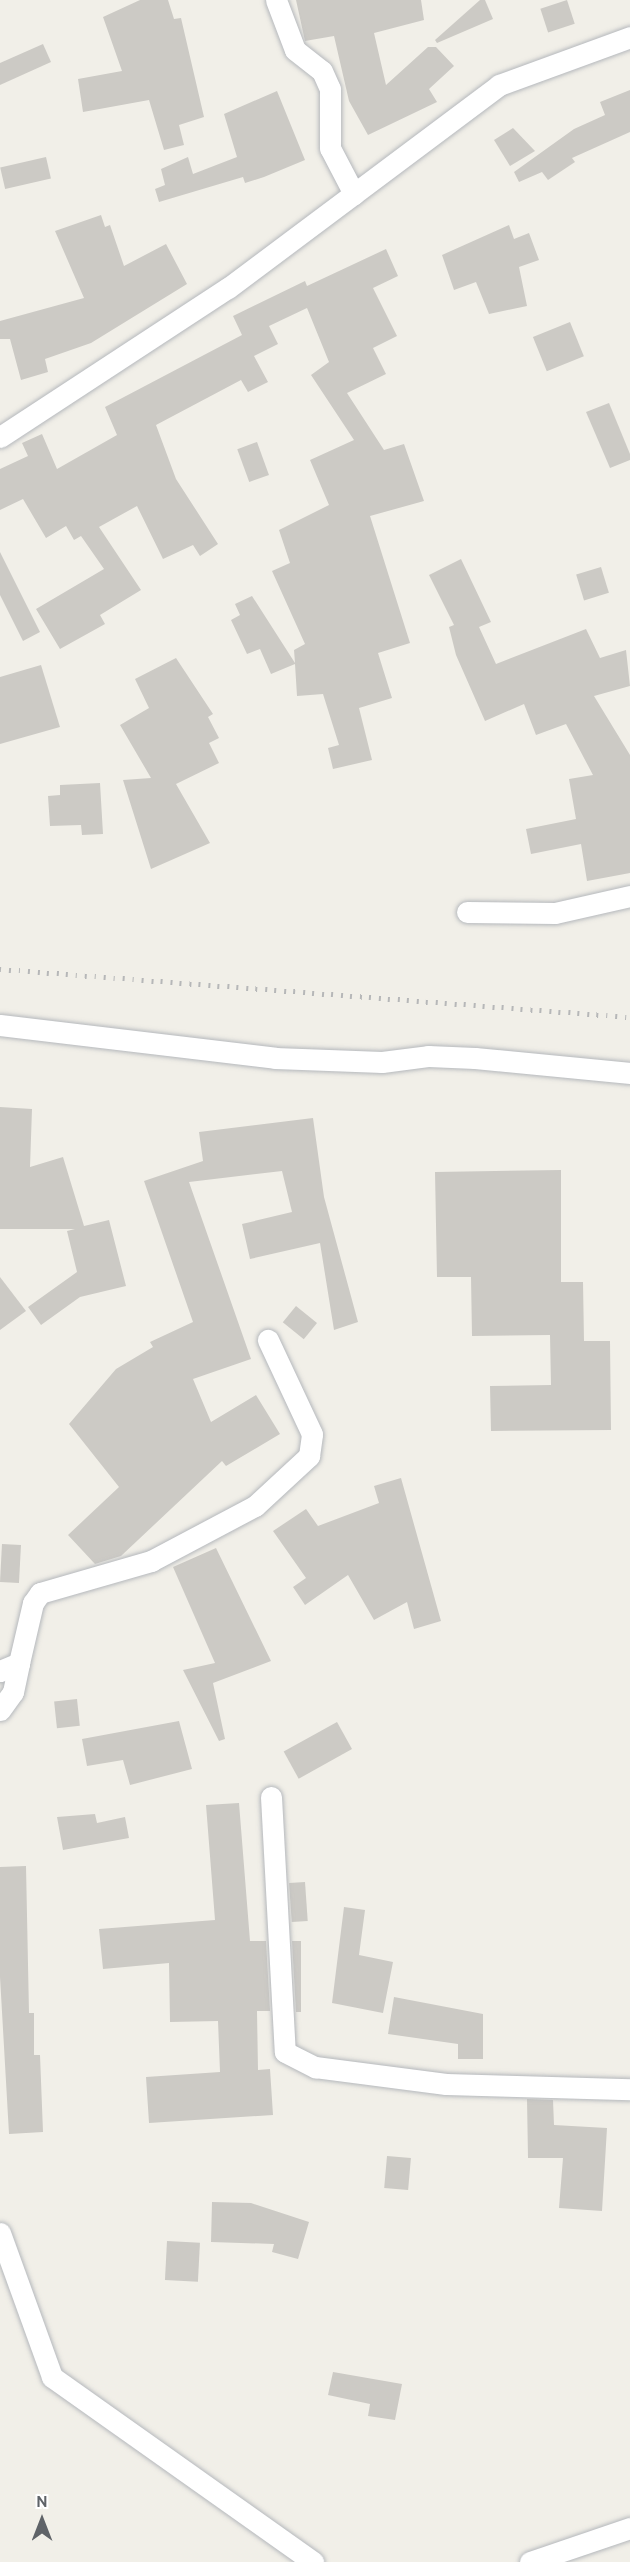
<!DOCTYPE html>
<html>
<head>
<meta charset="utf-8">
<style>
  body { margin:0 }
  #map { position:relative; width:630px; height:2562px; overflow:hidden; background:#f1efe8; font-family:Cabin,sans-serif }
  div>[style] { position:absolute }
  .building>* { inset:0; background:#cccac5; transform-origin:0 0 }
  .roads { filter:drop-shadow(0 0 2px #b5b8bc) drop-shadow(0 0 2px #b5b8bc) }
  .street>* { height:21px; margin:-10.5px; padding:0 10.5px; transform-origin:10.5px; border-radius:10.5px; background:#fff }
  .rail>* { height:4.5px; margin-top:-2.25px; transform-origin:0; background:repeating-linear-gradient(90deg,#b6b7b8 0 1.5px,transparent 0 9.5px) }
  span { translate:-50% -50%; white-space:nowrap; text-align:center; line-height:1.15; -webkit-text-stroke:6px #fff; paint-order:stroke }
  .north { position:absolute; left:12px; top:2490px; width:60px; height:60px; -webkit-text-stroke:4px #fff; paint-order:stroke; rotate:0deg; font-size:16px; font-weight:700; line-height:24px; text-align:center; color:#5f6368 }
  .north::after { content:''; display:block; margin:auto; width:21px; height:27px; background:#5f6368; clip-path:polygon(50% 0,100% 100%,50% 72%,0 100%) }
</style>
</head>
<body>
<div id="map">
  <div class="building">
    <div style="clip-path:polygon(140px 0,168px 0,174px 19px,181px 18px,204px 117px,179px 125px,184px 145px,164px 150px,149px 100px,83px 112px,78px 79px,122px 71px,103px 17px)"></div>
    <div style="clip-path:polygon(296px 0,421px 0,424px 20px,374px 33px,386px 85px,428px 47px,436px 47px,454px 66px,429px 89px,437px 102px,368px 135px,349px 101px,334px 36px,305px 41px)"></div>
    <div style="clip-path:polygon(480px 0,485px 0,493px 19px,437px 43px,435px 40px)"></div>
    <div style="left:567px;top:0;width:25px;height:28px;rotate:72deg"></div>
    <div style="clip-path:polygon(43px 44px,51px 62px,0 85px,0 63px)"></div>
    <div style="clip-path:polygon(630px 90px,630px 132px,572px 158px,575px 162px,548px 180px,542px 172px,519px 182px,514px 172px,574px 129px,605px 115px,600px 102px)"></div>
    <div style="clip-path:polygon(277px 91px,305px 160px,264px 177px,245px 183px,243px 177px,159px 202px,155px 189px,165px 185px,161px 169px,188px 157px,193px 174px,237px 157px,224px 114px)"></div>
    <div style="clip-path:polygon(513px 128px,535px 151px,510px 166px,494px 140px)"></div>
    <div style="left:46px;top:157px;width:22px;height:47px;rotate:77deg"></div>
    <div style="clip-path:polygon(101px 215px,105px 227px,110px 225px,124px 266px,166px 244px,187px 284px,91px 343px,45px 359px,48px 372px,21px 380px,10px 339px,0 339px,0 321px,84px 298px,55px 231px)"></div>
    <div style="clip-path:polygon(509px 225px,514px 239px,529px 233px,539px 260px,519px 267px,527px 306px,489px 314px,476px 282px,454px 290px,442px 255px)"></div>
    <div style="clip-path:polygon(386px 249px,398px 276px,373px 288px,397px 336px,373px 348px,386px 374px,347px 393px,384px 450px,404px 444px,424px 501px,370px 516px,410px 643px,378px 653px,392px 698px,359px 708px,372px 760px,333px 769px,328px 748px,339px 745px,323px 694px,297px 696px,295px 664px,271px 674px,260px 649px,247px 654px,231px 620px,240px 615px,235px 604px,252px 596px,295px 663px,294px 650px,305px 644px,272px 571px,290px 563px,279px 530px,329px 505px,310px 460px,354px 440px,311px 375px,329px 362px,307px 308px,269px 326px,278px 344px,254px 356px,268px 382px,248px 392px,241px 380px,156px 425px,176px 479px,218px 544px,200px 556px,193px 545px,163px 559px,137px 506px,99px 527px,141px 590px,100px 615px,105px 624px,60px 649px,36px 609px,104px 569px,81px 536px,74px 540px,66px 526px,46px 538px,23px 499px,0 510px,0 469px,28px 456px,22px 443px,42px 434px,57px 469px,117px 435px,105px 407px,242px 335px,233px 316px,305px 281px,307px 286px)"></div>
    <div style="left:570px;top:322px;width:37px;height:40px;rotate:68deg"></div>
    <div style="clip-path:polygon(609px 403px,630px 454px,630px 460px,610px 468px,586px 412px)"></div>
    <div style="left:257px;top:442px;width:35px;height:21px;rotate:70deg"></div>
    <div style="clip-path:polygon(0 552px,40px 632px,23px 641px,0 595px)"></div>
    <div style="clip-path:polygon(461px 559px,491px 622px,479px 627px,496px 664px,586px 629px,600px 658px,626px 650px,630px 686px,594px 696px,630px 755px,630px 873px,587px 881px,581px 844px,531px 854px,526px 829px,576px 819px,569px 779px,593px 775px,566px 724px,536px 735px,524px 704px,485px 721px,456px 655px,449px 627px,454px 625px,429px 575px)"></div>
    <div style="left:601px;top:567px;width:27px;height:26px;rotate:73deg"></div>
    <div style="clip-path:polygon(176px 658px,213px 714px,208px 717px,219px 738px,209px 743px,219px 763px,176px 784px,210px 843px,151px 869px,123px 780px,151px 778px,120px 725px,149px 708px,135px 679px)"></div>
    <div style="clip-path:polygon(41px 665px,60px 727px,0 744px,0 677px)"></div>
    <div style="clip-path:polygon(100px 783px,103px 834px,82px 835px,81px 825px,50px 826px,48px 796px,60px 795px,60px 785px)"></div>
    <div style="clip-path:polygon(0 1107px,32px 1109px,30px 1167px,63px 1157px,84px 1226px,109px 1220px,126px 1286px,80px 1297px,41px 1325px,28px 1307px,77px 1272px,67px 1231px,75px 1229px,0 1229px)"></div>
    <div style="clip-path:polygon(313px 1118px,324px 1197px,358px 1322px,334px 1330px,320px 1243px,250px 1259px,242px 1224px,292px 1212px,282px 1171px,189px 1182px,251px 1359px,193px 1379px,211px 1422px,256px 1395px,280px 1434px,226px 1466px,222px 1461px,121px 1556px,95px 1564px,68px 1535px,119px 1487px,69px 1424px,116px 1369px,153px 1347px,150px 1342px,193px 1322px,144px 1181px,203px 1161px,199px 1132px)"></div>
    <div style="clip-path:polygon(561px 1170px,561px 1282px,583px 1282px,584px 1341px,610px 1341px,611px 1430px,491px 1431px,490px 1386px,551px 1385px,550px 1335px,472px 1336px,471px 1277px,437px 1277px,435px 1172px)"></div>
    <div style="clip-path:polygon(0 1277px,26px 1311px,0 1330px)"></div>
    <div style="left:296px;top:1306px;width:27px;height:21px;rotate:39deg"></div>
    <div style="clip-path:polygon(401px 1478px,441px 1621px,414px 1629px,407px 1602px,374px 1620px,348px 1575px,305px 1605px,293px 1587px,306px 1578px,273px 1531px,306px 1509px,318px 1526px,379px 1503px,374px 1486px)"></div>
    <div style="left:2px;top:1544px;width:19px;height:38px;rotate:3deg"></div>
    <div style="clip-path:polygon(216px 1548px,271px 1661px,213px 1683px,225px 1739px,219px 1741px,183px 1670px,215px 1663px,173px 1567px)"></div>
    <div style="left:77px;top:1699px;width:27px;height:23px;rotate:84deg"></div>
    <div style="clip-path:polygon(179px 1721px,192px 1769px,130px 1785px,123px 1760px,87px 1766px,82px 1739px)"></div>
    <div style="left:337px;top:1722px;width:31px;height:61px;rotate:61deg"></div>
    <div style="clip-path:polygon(239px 1803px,250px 1941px,266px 1941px,270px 2011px,257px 2011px,258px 2070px,270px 2069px,273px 2115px,149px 2123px,146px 2077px,220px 2072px,218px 2021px,170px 2022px,169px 1963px,103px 1969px,99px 1929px,215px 1920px,206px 1805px)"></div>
    <div style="clip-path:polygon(95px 1814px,97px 1823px,125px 1817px,129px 1838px,63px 1850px,57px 1817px)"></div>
    <div style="clip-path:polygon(26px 1866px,29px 2013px,34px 2013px,34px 2055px,40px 2055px,43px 2132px,9px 2134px,0 1977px,0 1867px)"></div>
    <div style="left:305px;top:1882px;width:39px;height:16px;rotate:86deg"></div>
    <div style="clip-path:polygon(344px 1907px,365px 1910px,359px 1955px,393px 1962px,383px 2013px,332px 2003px)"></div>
    <div style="clip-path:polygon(292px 1941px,301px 1941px,301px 2012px,296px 2012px)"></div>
    <div style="clip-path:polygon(394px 1997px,483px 2014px,483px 2059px,458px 2059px,458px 2044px,388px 2034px)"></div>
    <div style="clip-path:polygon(527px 2099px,553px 2100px,554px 2125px,607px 2128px,602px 2211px,559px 2208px,563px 2158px,528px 2158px)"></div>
    <div style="left:387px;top:2156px;width:24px;height:32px;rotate:5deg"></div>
    <div style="clip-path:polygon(212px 2202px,251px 2203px,309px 2222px,298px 2259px,272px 2252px,274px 2244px,211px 2242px)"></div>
    <div style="left:167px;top:2241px;width:33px;height:39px;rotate:3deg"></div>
    <div style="clip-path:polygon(333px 2372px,402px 2384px,395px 2420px,368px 2416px,370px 2404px,328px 2395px)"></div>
  </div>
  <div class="roads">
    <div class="street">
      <div style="left:276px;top:0;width:53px;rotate:69.2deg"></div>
      <div style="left:295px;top:50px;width:34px;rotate:38deg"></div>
      <div style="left:322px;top:71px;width:20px;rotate:66deg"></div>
      <div style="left:330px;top:89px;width:59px;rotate:90deg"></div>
      <div style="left:330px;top:148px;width:52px;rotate:62.4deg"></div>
      <div style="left:0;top:437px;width:272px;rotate:-33.2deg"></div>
      <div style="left:228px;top:288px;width:339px;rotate:-36.8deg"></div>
      <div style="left:499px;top:85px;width:140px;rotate:-20.1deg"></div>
      <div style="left:467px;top:912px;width:88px;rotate:0.7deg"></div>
      <div style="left:555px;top:913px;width:77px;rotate:-12.8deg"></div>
      <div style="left:0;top:1025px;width:277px;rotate:6.8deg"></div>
      <div style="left:275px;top:1058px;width:107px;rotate:2.1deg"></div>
      <div style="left:382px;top:1062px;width:46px;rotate:-7.4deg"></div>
      <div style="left:428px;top:1056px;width:47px;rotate:2.4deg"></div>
      <div style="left:475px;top:1058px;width:156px;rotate:5.5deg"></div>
      <div style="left:0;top:1671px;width:21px;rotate:-23deg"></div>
      <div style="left:19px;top:1663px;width:62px;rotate:-76.9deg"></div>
      <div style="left:33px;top:1603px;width:12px;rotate:-55deg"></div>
      <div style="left:40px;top:1593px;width:116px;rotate:-16.1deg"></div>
      <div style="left:151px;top:1561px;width:118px;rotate:-27.9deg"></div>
      <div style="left:255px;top:1506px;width:74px;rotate:-42.8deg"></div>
      <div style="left:309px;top:1456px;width:22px;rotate:-82deg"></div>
      <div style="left:312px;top:1434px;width:104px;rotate:-115.1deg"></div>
      <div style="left:0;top:1710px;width:22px;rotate:-54deg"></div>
      <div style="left:13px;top:1692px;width:30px;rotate:-78deg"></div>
      <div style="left:271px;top:1797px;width:255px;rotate:86.9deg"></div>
      <div style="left:285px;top:2052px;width:34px;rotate:27deg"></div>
      <div style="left:315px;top:2067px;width:132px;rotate:7.4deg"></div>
      <div style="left:446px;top:2084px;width:184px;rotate:1.6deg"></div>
      <div style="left:0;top:2233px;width:153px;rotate:70.1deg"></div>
      <div style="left:52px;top:2377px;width:320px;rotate:35.3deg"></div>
      <div style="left:530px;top:2562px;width:106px;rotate:-18.8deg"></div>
    </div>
  </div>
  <div class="rail">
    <div style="left:0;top:969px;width:632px;rotate:4.36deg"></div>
  </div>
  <div class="north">N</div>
</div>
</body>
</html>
